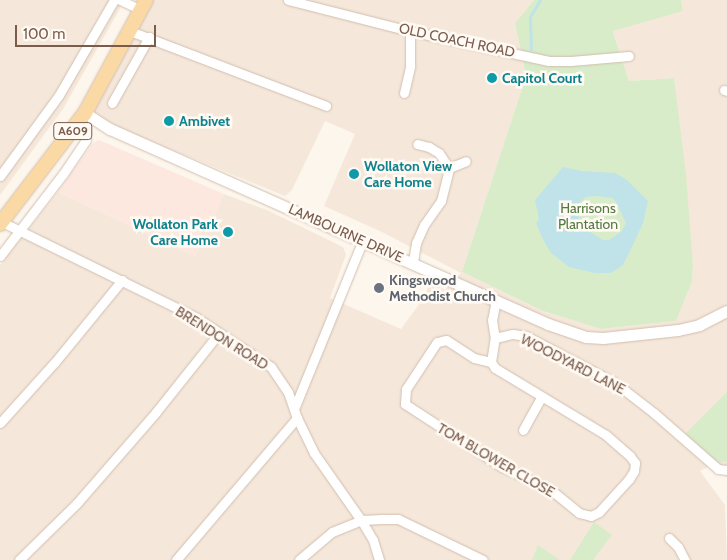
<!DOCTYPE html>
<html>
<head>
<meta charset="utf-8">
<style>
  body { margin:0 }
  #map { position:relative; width:727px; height:560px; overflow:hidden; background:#fdf6ec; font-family:Cabin,sans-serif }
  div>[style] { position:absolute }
  .residential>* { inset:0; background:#f5e8da }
  .commercial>* { inset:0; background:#fde8e0 }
  .green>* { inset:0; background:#d8ecc9 }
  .water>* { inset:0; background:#bfe3e8 }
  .stream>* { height:3px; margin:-1.5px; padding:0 1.5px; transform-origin:1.5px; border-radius:1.5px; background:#bfe3e8 }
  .roads { filter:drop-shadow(0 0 1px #d1beb0) drop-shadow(0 0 1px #d1beb0) }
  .minor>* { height:9px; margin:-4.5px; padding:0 4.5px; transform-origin:4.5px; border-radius:4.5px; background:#fff }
  .tertiary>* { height:11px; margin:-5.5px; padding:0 5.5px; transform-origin:5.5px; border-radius:5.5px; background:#fff }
  .primary>* { height:14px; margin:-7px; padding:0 7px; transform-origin:7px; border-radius:7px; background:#fbd9a5 }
  .dots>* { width:14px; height:14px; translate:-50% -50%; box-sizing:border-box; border:2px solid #fffaf3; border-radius:50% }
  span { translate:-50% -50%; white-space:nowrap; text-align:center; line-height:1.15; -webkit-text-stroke:5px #fffaf3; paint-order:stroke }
  .shield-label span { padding:1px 4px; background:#fffaf3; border:1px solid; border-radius:4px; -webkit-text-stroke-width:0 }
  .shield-label { font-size:12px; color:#7a5c4d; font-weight:700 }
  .street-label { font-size:14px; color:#7a5c4d }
  .culture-label { font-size:14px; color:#0d838f; font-weight:700 }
  .left { translate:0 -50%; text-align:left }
  .right { translate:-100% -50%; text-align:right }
  .park-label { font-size:14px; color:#537a41 }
  .worship-label { font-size:14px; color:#5b616d; font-weight:700 }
  .scale { position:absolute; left:15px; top:25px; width:141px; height:22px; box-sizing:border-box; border:2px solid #7a5c4d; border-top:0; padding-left:6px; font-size:15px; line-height:18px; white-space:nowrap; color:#7a5c4d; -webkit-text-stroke:4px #fffaf3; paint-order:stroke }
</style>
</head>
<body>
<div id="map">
  <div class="residential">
    <div style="clip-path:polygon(0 0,125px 0,63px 109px,0 195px)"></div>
    <div style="clip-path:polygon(147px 0,534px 0,515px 23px,526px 76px,462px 272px,543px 311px,601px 329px,676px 321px,692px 282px,693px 266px,674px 78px,629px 81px,613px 30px,683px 11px,681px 0,727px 0,727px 478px,716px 463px,700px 471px,725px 505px,727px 560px,0 560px,0 265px,58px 192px,195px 256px,224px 194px,267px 210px,343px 247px,346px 255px,330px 298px,401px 329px,425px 296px,430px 282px,445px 290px,461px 273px,380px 231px,324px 206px,355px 134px,325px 121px,292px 190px,285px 196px,87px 115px)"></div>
  </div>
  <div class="commercial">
    <div style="clip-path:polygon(99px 140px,224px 194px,195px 256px,58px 192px,93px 143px)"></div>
  </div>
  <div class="green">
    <div style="clip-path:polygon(534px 0,681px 0,683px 11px,613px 31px,629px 81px,674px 78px,686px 174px,693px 266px,692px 282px,676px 321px,601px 329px,543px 311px,462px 272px,526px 76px,515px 23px)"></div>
    <div style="clip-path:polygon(727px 392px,727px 461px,716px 463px,684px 435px)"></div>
    <div style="clip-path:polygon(594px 522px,612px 535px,593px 560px,570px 560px)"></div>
    <div style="clip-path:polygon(538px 545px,560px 560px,532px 560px)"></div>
  </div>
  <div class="water">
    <div style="clip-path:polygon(evenodd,563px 167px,582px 171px,615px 173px,627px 180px,648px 201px,643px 223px,629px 253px,623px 265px,611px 273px,595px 273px,569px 267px,550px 252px,542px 237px,536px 223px,539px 219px,535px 200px,563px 167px,597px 196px,612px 198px,616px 202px,626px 223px,622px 231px,609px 240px,603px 240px,587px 230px,578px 216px,580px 202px,586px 197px,597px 196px)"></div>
  </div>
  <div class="stream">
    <div style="left:531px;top:49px;width:32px;rotate:-92deg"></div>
    <div style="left:530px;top:17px;width:20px;rotate:-60deg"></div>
  </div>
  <div class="roads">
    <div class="minor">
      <div style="left:120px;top:0;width:23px;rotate:25deg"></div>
      <div style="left:288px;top:0;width:126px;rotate:14.3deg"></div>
      <div style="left:410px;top:31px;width:142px;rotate:12.2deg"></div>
      <div style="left:549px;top:61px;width:22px"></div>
      <div style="left:571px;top:61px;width:58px;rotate:-4.9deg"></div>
      <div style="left:130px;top:31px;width:210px;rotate:20.9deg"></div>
      <div style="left:724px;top:90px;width:3px;rotate:18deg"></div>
      <div style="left:404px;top:93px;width:28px;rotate:-77deg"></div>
      <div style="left:410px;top:66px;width:35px;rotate:-90deg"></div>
      <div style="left:112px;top:103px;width:76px;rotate:-60.7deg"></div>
      <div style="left:449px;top:168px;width:18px;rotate:-22deg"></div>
      <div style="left:0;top:176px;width:100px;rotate:-53.9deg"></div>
      <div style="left:59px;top:95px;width:110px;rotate:-59.9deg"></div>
      <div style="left:2px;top:222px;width:217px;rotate:26.2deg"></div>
      <div style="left:197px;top:318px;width:89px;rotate:33.5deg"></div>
      <div style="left:271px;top:367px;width:30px;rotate:56deg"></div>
      <div style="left:288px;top:392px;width:28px;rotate:71deg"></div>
      <div style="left:297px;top:418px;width:39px;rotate:64deg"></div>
      <div style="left:314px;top:453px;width:82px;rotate:55deg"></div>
      <div style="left:361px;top:520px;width:23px;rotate:59deg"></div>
      <div style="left:373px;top:540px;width:21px;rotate:73deg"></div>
      <div style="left:0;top:256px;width:103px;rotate:-52.5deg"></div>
      <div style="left:63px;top:174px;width:41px;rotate:-55.9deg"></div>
      <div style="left:413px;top:262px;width:19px;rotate:-81deg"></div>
      <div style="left:416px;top:243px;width:20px;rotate:-66deg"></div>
      <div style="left:424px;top:225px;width:29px;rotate:-55deg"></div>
      <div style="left:441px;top:201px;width:34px;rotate:-76deg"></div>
      <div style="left:449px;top:168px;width:18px;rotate:-124deg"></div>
      <div style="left:439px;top:153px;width:12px;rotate:-149deg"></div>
      <div style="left:429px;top:147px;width:12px;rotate:-166deg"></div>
      <div style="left:496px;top:300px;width:20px;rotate:101deg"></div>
      <div style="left:492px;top:320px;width:18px;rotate:81deg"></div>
      <div style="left:495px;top:338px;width:18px;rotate:-13deg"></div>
      <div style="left:513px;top:334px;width:13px;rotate:9deg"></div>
      <div style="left:526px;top:336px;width:99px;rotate:27.6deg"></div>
      <div style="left:614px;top:382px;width:51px;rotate:37.8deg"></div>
      <div style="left:654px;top:413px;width:85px;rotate:41.2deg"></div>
      <div style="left:718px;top:469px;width:9px;rotate:6deg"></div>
      <div style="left:491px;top:362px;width:17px;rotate:-167deg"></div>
      <div style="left:474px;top:358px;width:33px;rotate:-147deg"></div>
      <div style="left:446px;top:340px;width:9px;rotate:167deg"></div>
      <div style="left:437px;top:342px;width:56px;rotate:123.4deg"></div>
      <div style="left:406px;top:389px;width:15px;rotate:94deg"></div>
      <div style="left:405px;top:404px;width:116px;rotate:33deg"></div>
      <div style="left:502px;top:467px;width:54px;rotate:25.1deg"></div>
      <div style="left:551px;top:490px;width:36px;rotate:39deg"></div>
      <div style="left:579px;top:513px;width:12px;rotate:14deg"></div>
      <div style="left:591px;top:516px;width:9px;rotate:-27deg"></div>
      <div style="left:599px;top:512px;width:45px;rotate:-47.7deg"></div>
      <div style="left:629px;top:479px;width:9px;rotate:-58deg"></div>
      <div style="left:634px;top:471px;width:8px;rotate:-83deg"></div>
      <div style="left:635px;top:463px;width:9px;rotate:-126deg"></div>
      <div style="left:630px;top:456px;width:32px;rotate:-139deg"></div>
      <div style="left:606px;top:435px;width:130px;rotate:-148.9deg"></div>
      <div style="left:495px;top:368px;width:7px;rotate:-124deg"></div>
      <div style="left:491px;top:362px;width:24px;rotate:-81deg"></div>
      <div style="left:294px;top:409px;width:183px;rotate:-67.8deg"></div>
      <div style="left:0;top:423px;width:82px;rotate:-48deg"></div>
      <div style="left:55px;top:362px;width:106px;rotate:-50.7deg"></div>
      <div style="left:523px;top:430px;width:38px;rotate:-61deg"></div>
      <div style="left:669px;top:538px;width:13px;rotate:45deg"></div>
      <div style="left:678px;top:547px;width:15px;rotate:62deg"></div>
      <div style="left:19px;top:560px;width:81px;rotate:-44.5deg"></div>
      <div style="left:77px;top:503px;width:121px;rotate:-49deg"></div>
      <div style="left:156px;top:412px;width:101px;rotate:-51.4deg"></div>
      <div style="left:176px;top:560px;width:187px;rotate:-49.6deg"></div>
      <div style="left:299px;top:560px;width:43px;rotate:-40.3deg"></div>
      <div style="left:332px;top:532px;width:31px;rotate:-22deg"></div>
      <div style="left:361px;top:520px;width:21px;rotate:-3deg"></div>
      <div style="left:382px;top:519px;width:16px"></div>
      <div style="left:398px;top:519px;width:94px;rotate:25.8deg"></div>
    </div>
    <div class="tertiary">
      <div style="left:85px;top:113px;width:30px;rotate:33deg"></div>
      <div style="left:110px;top:129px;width:479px;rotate:24deg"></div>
      <div style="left:548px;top:324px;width:40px;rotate:18.9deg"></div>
      <div style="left:586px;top:337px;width:17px;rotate:3deg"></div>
      <div style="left:603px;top:338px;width:75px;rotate:-6.1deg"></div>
      <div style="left:678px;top:330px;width:22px;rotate:-13deg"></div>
      <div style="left:699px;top:325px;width:31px;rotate:-27deg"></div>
    </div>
    <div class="primary">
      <div style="left:0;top:224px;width:140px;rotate:-52.6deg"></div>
      <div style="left:85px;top:113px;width:128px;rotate:-61.6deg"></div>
    </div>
  </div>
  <div class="dots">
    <div style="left:492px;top:78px;background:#0f9aa8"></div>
    <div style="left:169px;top:121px;background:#0f9aa8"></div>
    <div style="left:354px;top:174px;background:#0f9aa8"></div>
    <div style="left:228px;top:232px;background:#0f9aa8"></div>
    <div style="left:379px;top:288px;background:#6b7280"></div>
  </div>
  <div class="shield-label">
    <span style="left:73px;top:131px">A609</span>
  </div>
  <div class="street-label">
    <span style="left:457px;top:40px;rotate:12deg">OLD COACH ROAD</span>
    <span style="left:346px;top:233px;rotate:24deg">LAMBOURNE DRIVE</span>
    <span style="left:222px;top:338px;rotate:32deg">BRENDON ROAD</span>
    <span style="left:573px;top:364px;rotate:27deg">WOODYARD LANE</span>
    <span style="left:496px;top:460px;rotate:30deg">TOM BLOWER CLOSE</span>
  </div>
  <div class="culture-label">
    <span class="left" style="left:502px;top:78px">Capitol Court</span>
    <span class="left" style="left:179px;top:121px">Ambivet</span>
    <span class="left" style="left:364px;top:174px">Wollaton View<br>Care Home</span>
    <span class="right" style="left:218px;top:232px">Wollaton Park<br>Care Home</span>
  </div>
  <div class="park-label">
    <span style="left:588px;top:216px">Harrisons<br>Plantation</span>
  </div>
  <div class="worship-label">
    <span class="left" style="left:389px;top:288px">Kingswood<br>Methodist Church</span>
  </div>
  <div class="scale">100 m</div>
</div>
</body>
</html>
